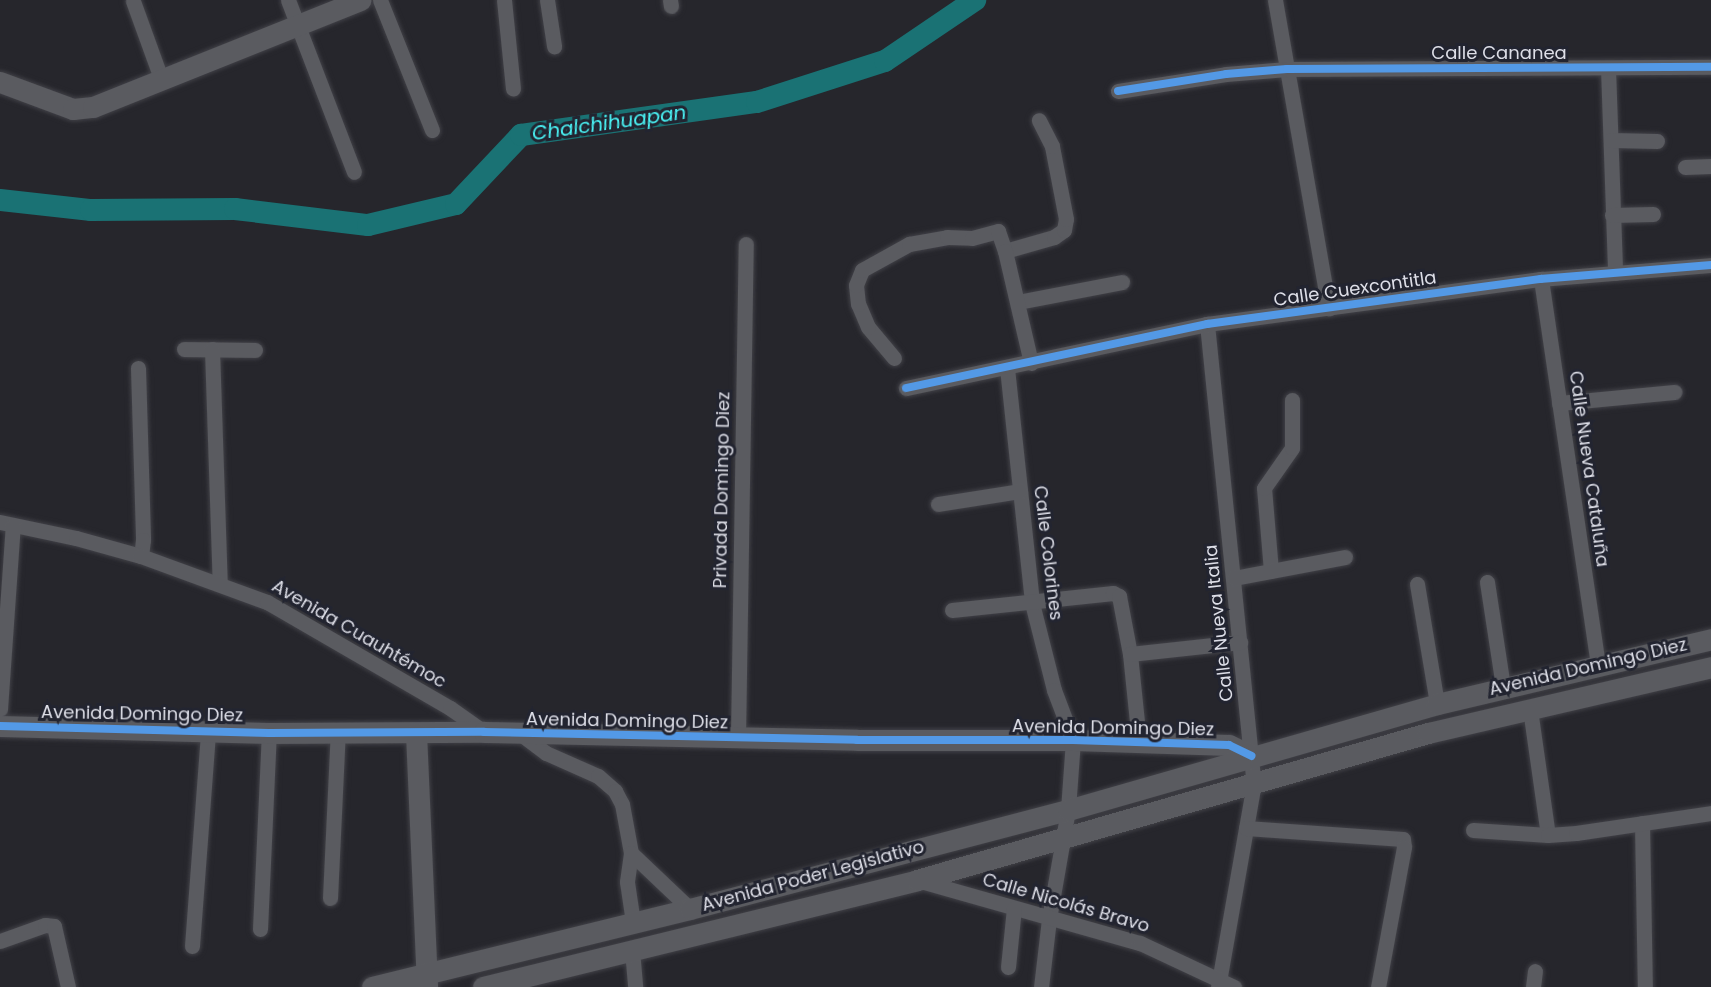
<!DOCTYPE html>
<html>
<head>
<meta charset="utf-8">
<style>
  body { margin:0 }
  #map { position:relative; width:1711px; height:987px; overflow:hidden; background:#26262c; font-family:Poppins,sans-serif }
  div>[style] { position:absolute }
  .river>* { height:22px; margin:-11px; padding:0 11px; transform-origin:11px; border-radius:11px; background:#1a7274 }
  .roads { filter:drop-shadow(0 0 2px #414147) drop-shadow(0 0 2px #414147) }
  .street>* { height:15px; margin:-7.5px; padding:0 7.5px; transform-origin:7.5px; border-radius:7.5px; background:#5a5b60 }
  .secondary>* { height:21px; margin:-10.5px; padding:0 10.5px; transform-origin:10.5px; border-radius:10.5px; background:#5a5b60 }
  .cycleway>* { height:8px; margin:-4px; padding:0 4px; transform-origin:4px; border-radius:4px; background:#5399e6 }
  span { translate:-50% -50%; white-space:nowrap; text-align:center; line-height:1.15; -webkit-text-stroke:6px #222430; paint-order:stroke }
  .street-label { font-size:18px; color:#dddee7 }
  .water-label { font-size:20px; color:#4af4f6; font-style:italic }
</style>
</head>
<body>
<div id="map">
  <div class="river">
    <div style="left:0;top:200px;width:92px;rotate:6.3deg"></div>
    <div style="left:91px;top:210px;width:144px;rotate:-0.4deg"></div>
    <div style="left:235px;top:209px;width:134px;rotate:6.9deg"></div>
    <div style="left:368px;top:225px;width:90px;rotate:-13.4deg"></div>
    <div style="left:456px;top:204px;width:95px;rotate:-46.7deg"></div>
    <div style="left:521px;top:135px;width:238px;rotate:-8deg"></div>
    <div style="left:757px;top:102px;width:134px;rotate:-17.8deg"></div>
    <div style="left:885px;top:61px;width:109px;rotate:-34.1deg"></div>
  </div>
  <div class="roads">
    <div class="street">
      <div style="left:288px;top:0;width:184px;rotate:69deg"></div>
      <div style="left:380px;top:0;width:140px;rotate:68.2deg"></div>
      <div style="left:504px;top:0;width:89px;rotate:84.2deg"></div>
      <div style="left:547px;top:0;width:47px;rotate:81.3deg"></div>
      <div style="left:670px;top:0;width:6px;rotate:81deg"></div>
      <div style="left:1275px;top:0;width:313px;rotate:80.1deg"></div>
      <div style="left:133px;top:1px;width:85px;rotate:70.1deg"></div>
      <div style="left:1608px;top:68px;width:205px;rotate:88deg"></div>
      <div style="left:1118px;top:91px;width:109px;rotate:-8.9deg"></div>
      <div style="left:1226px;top:74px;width:61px;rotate:-4.7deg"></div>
      <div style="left:1287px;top:69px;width:424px;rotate:-0.3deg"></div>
      <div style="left:1611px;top:140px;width:46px;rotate:1.2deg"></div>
      <div style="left:1685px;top:167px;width:26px;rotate:-2deg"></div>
      <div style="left:1612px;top:215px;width:41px;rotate:-1.4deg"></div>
      <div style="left:1005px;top:251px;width:51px;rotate:-15.9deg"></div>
      <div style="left:1054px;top:237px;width:12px;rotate:-35deg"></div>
      <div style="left:1064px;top:230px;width:11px;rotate:-80deg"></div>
      <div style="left:1066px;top:219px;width:74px;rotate:-100.9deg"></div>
      <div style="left:1052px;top:146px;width:29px;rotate:-117deg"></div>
      <div style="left:1541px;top:279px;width:390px;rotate:81.6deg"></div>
      <div style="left:1018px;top:302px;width:106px;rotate:-10.9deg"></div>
      <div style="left:1207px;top:324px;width:461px;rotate:84.2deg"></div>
      <div style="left:1254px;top:783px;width:207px;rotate:100deg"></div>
      <div style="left:184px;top:349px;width:71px;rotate:0.8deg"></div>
      <div style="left:212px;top:349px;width:235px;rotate:88.1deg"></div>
      <div style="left:894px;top:358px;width:40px;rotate:-130deg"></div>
      <div style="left:868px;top:327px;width:25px;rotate:-113deg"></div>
      <div style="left:858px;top:304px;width:19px;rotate:-96deg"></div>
      <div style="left:856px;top:285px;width:16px;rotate:-68deg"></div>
      <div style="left:862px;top:270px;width:54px;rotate:-29deg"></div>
      <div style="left:909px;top:244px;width:39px;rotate:-10deg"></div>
      <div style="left:947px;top:237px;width:25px;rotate:2deg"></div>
      <div style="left:972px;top:238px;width:27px;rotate:-15deg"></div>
      <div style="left:998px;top:231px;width:21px;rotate:71deg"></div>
      <div style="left:1005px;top:251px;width:115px;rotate:76.9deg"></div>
      <div style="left:138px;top:368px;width:172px;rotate:88.3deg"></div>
      <div style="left:143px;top:540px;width:16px;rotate:97deg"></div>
      <div style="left:1007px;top:368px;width:236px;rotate:83.9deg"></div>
      <div style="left:1032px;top:603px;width:90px;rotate:75.8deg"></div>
      <div style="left:1054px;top:690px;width:53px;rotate:69.2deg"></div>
      <div style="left:1073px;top:740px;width:70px;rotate:94.1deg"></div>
      <div style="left:1068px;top:810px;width:111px;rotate:99.9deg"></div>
      <div style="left:1049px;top:919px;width:68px;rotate:96.7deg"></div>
      <div style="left:906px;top:388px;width:308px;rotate:-12deg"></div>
      <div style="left:1207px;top:324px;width:337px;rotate:-7.7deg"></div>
      <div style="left:1541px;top:279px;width:171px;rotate:-4.7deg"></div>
      <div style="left:1559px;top:403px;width:116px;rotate:-5.5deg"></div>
      <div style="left:938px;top:504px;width:83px;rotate:-9deg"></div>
      <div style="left:0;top:522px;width:78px;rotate:11.9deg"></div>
      <div style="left:76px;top:538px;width:67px;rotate:15.5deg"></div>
      <div style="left:141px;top:556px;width:134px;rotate:20.1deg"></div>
      <div style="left:267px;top:602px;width:211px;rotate:30.1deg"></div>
      <div style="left:450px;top:708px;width:42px;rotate:35.2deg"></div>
      <div style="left:1271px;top:571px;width:83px;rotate:-94.8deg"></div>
      <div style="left:1264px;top:488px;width:49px;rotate:-55deg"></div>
      <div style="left:1292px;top:448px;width:48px;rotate:-90deg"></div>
      <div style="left:1234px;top:578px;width:113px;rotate:-10.7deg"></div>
      <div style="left:1487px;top:582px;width:105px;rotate:81.3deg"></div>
      <div style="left:1417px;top:584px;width:122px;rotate:80.5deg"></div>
      <div style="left:952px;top:610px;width:162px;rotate:-6deg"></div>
      <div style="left:1113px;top:593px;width:7px;rotate:27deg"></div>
      <div style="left:1119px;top:596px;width:59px;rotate:79.3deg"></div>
      <div style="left:1130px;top:654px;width:68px;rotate:84.1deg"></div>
      <div style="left:1130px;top:654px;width:111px;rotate:-6.2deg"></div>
      <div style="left:0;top:709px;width:184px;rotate:-86deg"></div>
      <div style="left:1530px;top:709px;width:127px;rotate:81.9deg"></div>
      <div style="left:522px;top:735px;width:30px;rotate:37deg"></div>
      <div style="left:546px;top:753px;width:57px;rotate:23.9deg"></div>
      <div style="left:598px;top:776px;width:23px;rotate:41deg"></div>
      <div style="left:615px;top:791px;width:15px;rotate:62deg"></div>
      <div style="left:622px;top:804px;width:50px;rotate:79.6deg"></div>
      <div style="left:631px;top:853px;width:29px;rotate:98deg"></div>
      <div style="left:627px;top:882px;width:40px;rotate:81.5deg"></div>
      <div style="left:738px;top:737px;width:493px;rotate:-89.1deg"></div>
      <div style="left:1642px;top:823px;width:164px;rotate:89deg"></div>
      <div style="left:1246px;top:828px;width:157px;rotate:4deg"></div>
      <div style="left:1403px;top:839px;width:8px;rotate:83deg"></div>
      <div style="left:1404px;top:847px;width:142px;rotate:100.5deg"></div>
      <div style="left:1473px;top:830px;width:75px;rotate:3.8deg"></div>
      <div style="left:1548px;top:835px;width:28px;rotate:-4deg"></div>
      <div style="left:1576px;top:833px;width:136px;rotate:-8.4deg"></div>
      <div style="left:631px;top:853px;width:81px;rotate:43.5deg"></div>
      <div style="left:917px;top:880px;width:232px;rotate:15.8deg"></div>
      <div style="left:1140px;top:943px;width:104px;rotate:25.1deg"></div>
      <div style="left:330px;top:898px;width:167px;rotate:-87.3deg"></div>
      <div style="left:260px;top:929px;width:196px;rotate:-87.4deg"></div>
      <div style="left:0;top:941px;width:48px;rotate:-19.6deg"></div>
      <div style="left:45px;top:925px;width:9px;rotate:6deg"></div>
      <div style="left:54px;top:926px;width:63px;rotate:77.1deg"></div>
      <div style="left:192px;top:946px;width:216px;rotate:-85.7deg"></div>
      <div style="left:632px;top:950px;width:37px;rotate:85deg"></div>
      <div style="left:1008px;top:967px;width:59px;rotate:-84.2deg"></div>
      <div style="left:1533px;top:987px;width:16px;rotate:-83deg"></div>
    </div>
    <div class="secondary">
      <div style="left:0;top:82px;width:78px;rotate:20.3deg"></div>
      <div style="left:73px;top:109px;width:20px;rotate:-6deg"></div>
      <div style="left:93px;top:107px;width:288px;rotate:-21.8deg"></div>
      <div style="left:0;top:726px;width:269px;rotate:1.5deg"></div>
      <div style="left:269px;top:733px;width:215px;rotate:-0.3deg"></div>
      <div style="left:484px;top:732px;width:373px;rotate:1.2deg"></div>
      <div style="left:857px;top:740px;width:216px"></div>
      <div style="left:1073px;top:740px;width:156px;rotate:1.8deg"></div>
      <div style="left:1229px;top:745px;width:25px;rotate:26deg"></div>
      <div style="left:416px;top:733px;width:254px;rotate:87.5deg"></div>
      <div style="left:372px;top:987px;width:327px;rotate:-13.8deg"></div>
      <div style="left:690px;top:909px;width:391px;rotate:-14.7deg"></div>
      <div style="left:1068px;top:810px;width:384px;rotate:-16deg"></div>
      <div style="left:1437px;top:704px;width:282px;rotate:-13.3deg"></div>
      <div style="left:483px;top:987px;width:447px;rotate:-13.8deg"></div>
      <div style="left:917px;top:880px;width:532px;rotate:-16.05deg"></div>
      <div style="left:1428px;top:733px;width:291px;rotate:-13.1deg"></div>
    </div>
  </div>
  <div class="cycleway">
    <div style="left:1118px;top:91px;width:109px;rotate:-8.9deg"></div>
    <div style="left:1226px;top:74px;width:61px;rotate:-4.7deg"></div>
    <div style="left:1287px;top:69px;width:424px;rotate:-0.3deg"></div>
    <div style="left:906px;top:388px;width:308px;rotate:-12deg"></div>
    <div style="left:1207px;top:324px;width:337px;rotate:-7.7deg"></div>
    <div style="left:1541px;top:279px;width:171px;rotate:-4.7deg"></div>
    <div style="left:0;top:726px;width:269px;rotate:1.5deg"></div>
    <div style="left:269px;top:733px;width:215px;rotate:-0.3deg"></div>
    <div style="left:484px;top:732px;width:373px;rotate:1.2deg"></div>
    <div style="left:857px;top:740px;width:216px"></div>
    <div style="left:1073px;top:740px;width:156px;rotate:1.8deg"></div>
    <div style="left:1229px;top:745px;width:25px;rotate:26deg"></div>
  </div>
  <div class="street-label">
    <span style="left:1499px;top:53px">Calle Cananea</span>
    <span style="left:1355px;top:289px;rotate:-8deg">Calle Cuexcontitla</span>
    <span style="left:1589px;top:469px;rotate:82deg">Calle Nueva Cataluña</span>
    <span style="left:722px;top:490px;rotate:-89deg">Privada Domingo Diez</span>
    <span style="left:1048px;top:553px;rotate:83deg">Calle Colorines</span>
    <span style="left:1219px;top:623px;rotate:-96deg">Calle Nueva Italia</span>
    <span style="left:359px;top:634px;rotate:30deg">Avenida Cuauhtémoc</span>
    <span style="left:1588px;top:667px;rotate:-13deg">Avenida Domingo Diez</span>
    <span style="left:142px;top:714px;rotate:1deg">Avenida Domingo Diez</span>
    <span style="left:627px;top:721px;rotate:1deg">Avenida Domingo Diez</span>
    <span style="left:1113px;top:728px;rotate:1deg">Avenida Domingo Diez</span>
    <span style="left:813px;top:876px;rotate:-15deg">Avenida Poder Legislativo</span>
    <span style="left:1066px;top:903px;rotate:16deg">Calle Nicolás Bravo</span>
  </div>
  <div class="water-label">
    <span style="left:609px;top:123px;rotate:-8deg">Chalchihuapan</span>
  </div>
</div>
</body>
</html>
